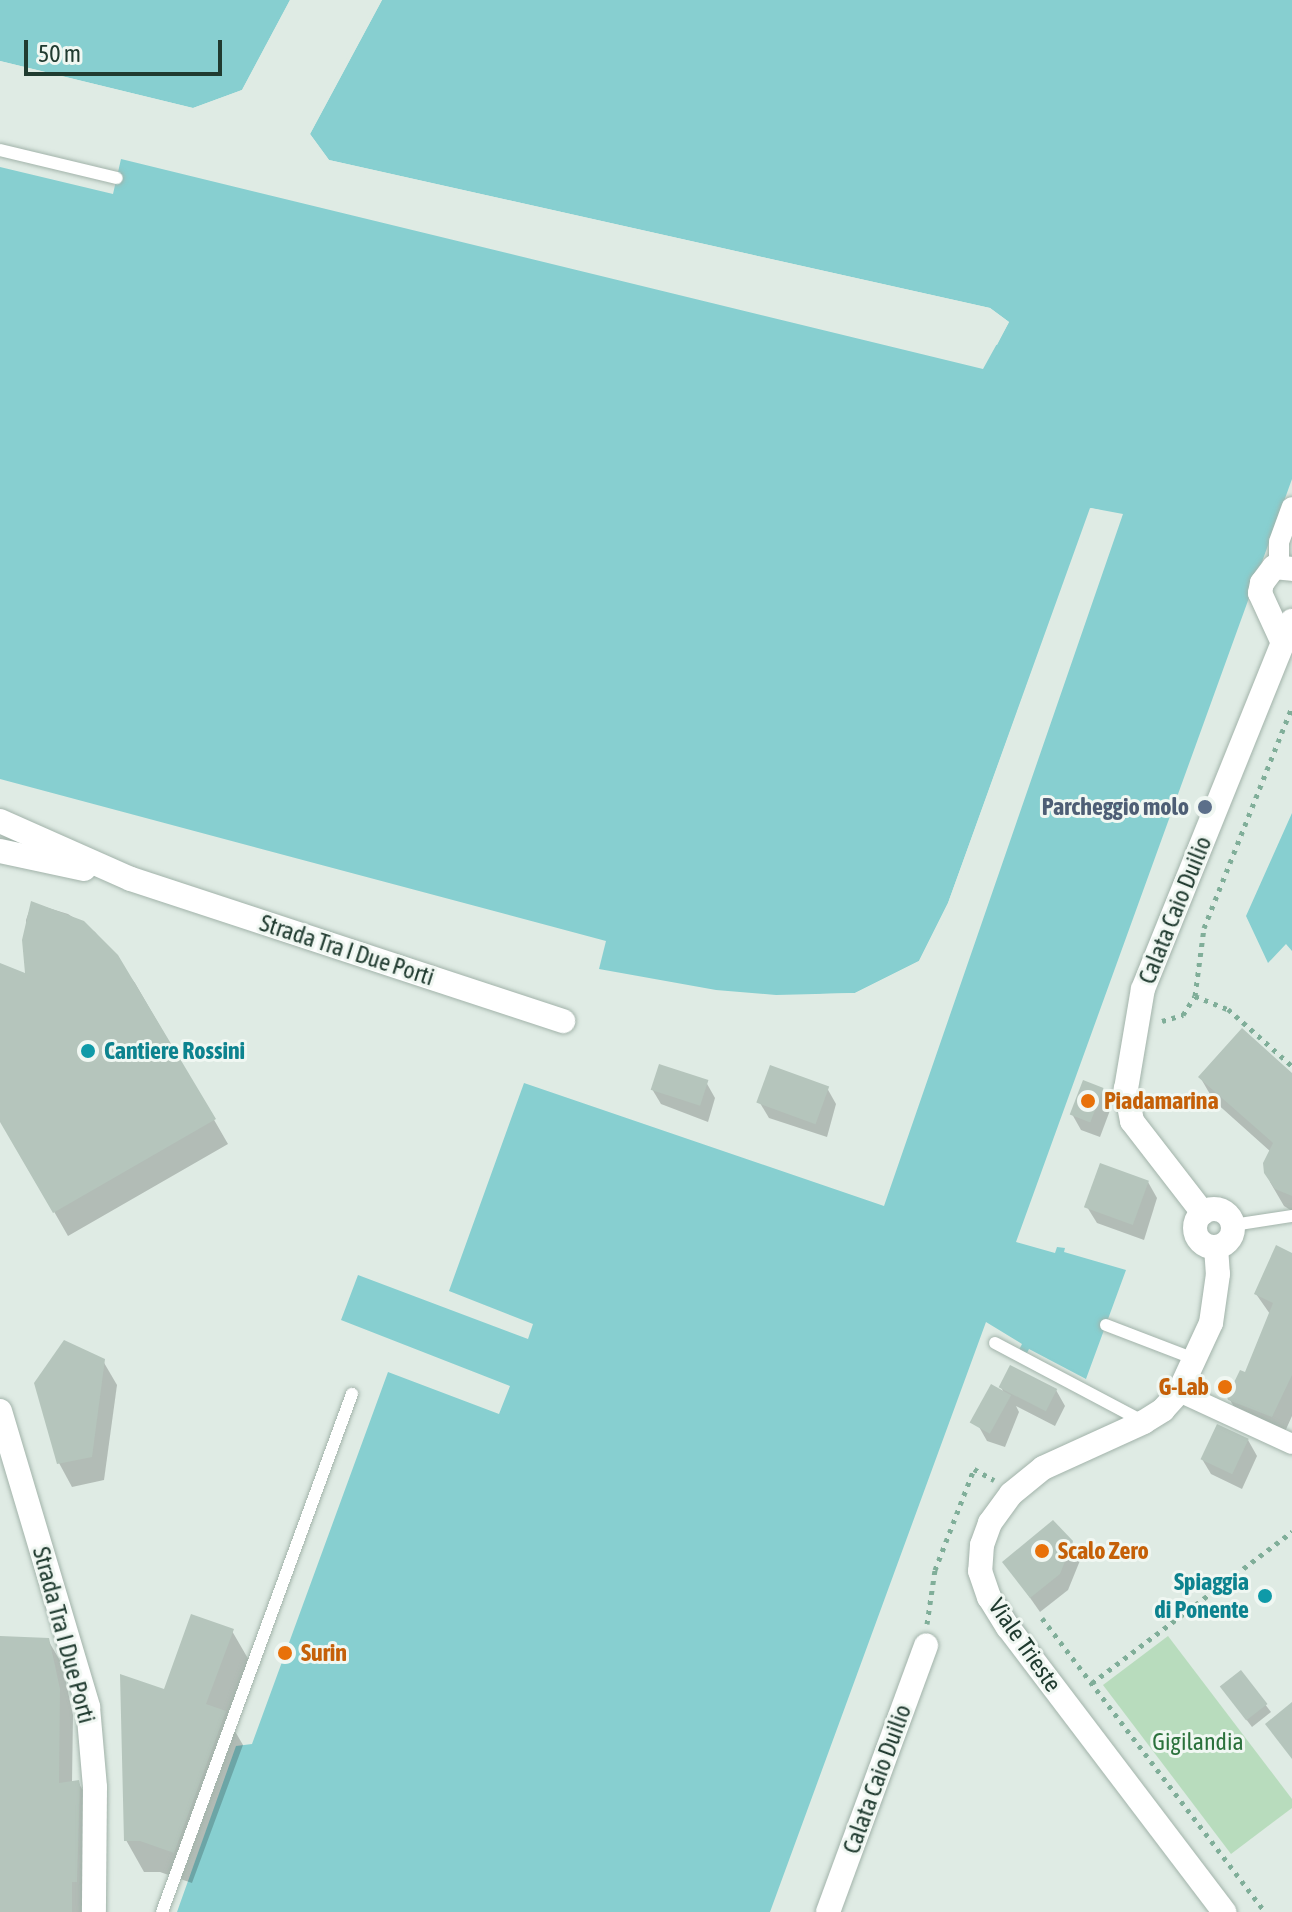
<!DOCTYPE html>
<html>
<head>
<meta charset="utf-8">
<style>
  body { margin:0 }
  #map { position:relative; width:1292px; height:1912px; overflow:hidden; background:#dfebe4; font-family:"Asap Condensed",sans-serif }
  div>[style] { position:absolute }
  .green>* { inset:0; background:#b8dcbd }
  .water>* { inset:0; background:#87cfd0 }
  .pier>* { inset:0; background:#dfebe4 }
  .shadow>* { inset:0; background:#0003 }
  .building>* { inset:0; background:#b5c5bc; transform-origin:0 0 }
  .path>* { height:5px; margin-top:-2.5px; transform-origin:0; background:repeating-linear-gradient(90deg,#80ae99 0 4px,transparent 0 10px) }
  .roads { filter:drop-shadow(0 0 2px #a2b3aa) drop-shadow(0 0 2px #a2b3aa) }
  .service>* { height:12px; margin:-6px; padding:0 6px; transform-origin:6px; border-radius:6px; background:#fff }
  .pedestrian>* { height:20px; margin:-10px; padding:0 10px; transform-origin:10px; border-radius:10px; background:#fff }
  .minor>* { height:24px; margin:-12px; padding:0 12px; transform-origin:12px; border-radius:12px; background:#fff }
  .minor>.ring { margin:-12px; padding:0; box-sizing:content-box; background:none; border:24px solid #fff; border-radius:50% }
  .dots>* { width:22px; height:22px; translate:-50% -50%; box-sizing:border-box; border:4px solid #f0f7f2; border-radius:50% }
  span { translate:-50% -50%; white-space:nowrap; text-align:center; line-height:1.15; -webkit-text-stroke:6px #f0f7f2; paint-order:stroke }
  .service-label { font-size:24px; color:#4e5e75; font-weight:700 }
  .right { translate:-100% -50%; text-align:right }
  .street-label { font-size:24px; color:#203b30 }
  .culture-label { font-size:24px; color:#0d838f; font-weight:700 }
  .left { translate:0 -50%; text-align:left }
  .food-label { font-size:24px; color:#c56008; font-weight:700 }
  .park-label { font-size:24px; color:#2b713c }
  .scale { position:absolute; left:24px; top:40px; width:198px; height:36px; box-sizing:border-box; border:4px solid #203b30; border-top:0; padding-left:10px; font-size:24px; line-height:28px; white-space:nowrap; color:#203b30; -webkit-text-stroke:6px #f0f7f2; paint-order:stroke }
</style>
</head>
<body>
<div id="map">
  <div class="green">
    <div style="clip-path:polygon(1168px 1636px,1292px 1799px,1292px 1808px,1231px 1854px,1103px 1685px)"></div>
  </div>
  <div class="water">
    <div style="clip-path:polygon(0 0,290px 0,242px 90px,193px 108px,0 61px)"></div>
    <div style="clip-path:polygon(382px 0,1292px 0,1292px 479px,1016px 1242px,1055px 1253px,1057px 1247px,1065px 1248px,1064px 1252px,1126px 1270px,1086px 1379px,1029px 1349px,1027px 1353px,1019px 1350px,1022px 1344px,986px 1322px,770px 1912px,177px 1912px,236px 1746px,252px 1744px,388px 1372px,499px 1414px,510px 1386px,341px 1320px,358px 1275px,528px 1339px,533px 1324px,449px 1291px,524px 1083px,884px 1206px,1123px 514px,1091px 508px,948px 903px,919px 961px,855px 993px,776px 995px,716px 990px,599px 969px,606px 941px,0 779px,0 167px,113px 194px,121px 159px,983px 369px,1009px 322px,990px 308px,329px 160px,310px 134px)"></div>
    <div style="clip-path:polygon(1292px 813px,1292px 951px,1286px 944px,1268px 963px,1246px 916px)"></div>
  </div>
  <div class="pier">
    <div style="clip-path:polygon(290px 0,294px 0,245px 92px,194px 112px,0 65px,0 61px,193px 108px,242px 90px)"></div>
    <div style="clip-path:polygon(378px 0,382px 0,310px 134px,329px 160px,990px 308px,1009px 322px,997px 345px,993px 344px,1004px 323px,988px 311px,327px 164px,306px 133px)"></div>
    <div style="clip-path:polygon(1090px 508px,1100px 510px,1098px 514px,1093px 512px,952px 904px,922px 963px,856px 997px,816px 998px,820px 994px,855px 993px,919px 961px,948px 903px)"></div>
  </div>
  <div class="shadow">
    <div style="clip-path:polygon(32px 903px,68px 914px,95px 932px,135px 983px,228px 1144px,68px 1236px,0 1117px,0 965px,27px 976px,26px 920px)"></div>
    <div style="clip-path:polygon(1292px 1076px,1292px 1211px,1284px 1206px,1270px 1182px,1266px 1163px,1271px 1152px,1214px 1101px,1200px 1077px)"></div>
    <div style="clip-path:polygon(706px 1082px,715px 1098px,708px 1122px,661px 1104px,652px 1089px)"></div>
    <div style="clip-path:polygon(827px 1088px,836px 1104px,827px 1137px,769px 1118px,760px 1103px)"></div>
    <div style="clip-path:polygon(1103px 1090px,1112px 1105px,1100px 1137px,1081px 1130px,1072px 1114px)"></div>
    <div style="clip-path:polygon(1148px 1182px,1157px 1198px,1144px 1240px,1097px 1223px,1087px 1207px)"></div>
    <div style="clip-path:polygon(1292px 1255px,1292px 1416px,1283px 1436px,1241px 1419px,1230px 1400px,1247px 1375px,1270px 1314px,1256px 1294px)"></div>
    <div style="clip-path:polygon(103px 1361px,117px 1385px,104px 1480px,72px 1487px,59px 1463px)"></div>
    <div style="clip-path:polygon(1001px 1387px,1056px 1390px,1065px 1406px,1055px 1426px,1016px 1406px,1019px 1412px,1005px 1447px,987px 1441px,978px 1425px,1004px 1393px)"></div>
    <div style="clip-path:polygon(1248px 1440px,1257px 1456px,1242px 1489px,1211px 1474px,1202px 1459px)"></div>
    <div style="clip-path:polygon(1072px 1542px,1081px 1558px,1068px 1590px,1040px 1612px,1005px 1562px)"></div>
    <div style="clip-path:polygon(232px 1631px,250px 1662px,229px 1721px,243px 1745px,192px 1883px,160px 1872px,144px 1872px,126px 1840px)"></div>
    <div style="clip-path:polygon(48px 1640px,62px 1664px,73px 1715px,72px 1783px,78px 1782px,91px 1804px,84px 1912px,0 1912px,0 1647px)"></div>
    <div style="clip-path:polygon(1241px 1673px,1271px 1712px,1252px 1727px,1227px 1694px)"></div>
  </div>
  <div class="building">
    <div style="clip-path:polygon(31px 901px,84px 921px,118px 955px,216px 1119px,53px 1213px,0 1122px,0 963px,25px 973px,22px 940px)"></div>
    <div style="clip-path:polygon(1242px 1028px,1292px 1073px,1292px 1196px,1275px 1189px,1264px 1173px,1263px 1163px,1273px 1143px,1198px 1077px)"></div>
    <div style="left:659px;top:1064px;width:52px;height:27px;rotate:18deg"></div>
    <div style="left:770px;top:1065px;width:63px;height:40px;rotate:20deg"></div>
    <div style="left:1083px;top:1080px;width:22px;height:37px;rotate:21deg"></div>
    <div style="left:1100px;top:1163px;width:52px;height:47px;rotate:20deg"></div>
    <div style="clip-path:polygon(1276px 1245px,1292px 1253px,1292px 1375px,1272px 1417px,1228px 1400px,1227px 1397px,1240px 1370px,1245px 1372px,1273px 1303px,1254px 1294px)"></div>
    <div style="clip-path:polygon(64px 1340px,105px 1359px,92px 1457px,57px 1464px,34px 1383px)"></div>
    <div style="left:1010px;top:1365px;width:53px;height:25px;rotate:27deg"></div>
    <div style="left:991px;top:1384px;width:23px;height:44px;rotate:29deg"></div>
    <div style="left:1217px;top:1424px;width:35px;height:39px;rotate:25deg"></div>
    <div style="clip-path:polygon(1053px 1520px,1073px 1541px,1060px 1574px,1030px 1598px,1002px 1562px)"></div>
    <div style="clip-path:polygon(191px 1614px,234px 1629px,206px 1704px,226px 1711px,174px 1853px,140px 1841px,124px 1841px,120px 1674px,164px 1689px)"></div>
    <div style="clip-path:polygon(0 1636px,49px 1638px,60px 1689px,59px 1783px,79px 1780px,80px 1785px,77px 1882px,72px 1882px,72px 1912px,0 1912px)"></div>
    <div style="left:1241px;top:1670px;width:43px;height:27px;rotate:52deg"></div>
    <div style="clip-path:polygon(1292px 1702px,1292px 1759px,1265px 1724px)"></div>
  </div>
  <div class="path">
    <div style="left:1195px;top:996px;width:35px;rotate:22deg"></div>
    <div style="left:1228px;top:1009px;width:86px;rotate:41.7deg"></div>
    <div style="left:1162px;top:1021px;width:22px;rotate:-16deg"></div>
    <div style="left:1183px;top:1015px;width:22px;rotate:-58deg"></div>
    <div style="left:1195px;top:996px;width:69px;rotate:-82.5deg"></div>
    <div style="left:1204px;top:928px;width:238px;rotate:-68.3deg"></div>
    <div style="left:1042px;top:1618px;width:369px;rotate:52.8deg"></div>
    <div style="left:927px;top:1624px;width:55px;rotate:-81.6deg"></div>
    <div style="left:935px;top:1570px;width:108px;rotate:-68.9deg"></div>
    <div style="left:974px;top:1469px;width:23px;rotate:29deg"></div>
    <div style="left:1092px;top:1683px;width:251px;rotate:-37.1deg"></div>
  </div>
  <div class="roads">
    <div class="service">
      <div style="left:0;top:150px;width:120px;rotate:13.5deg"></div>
      <div style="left:1233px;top:1225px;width:60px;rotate:-8.7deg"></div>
      <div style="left:1106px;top:1325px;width:97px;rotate:21deg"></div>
      <div style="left:995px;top:1343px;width:169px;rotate:27.9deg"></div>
      <div style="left:162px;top:1912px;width:552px;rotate:-69.86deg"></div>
    </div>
    <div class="pedestrian">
      <div style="left:1279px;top:567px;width:25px;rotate:-90deg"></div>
      <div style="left:1279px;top:542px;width:37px;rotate:-70deg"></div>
      <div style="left:1179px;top:1392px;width:124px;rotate:24.7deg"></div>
    </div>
    <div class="minor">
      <div style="left:1283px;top:643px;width:55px;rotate:-114.7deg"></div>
      <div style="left:1260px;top:593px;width:10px;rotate:-79deg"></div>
      <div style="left:1262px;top:583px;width:20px;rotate:-53deg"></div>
      <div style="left:1274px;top:567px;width:18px;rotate:6deg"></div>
      <div style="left:0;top:821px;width:143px;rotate:23.9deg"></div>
      <div style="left:131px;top:879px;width:455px;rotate:18.2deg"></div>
      <div style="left:0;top:851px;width:86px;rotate:12.1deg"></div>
      <div class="ring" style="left:1195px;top:1209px;width:14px;height:14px"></div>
      <div style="left:1203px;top:1213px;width:116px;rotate:-127.7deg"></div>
      <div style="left:1132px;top:1121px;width:33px;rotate:-101deg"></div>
      <div style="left:1126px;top:1089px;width:101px;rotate:-80.4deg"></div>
      <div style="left:1143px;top:989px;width:397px;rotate:-68deg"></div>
      <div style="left:1216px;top:1247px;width:27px;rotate:86deg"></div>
      <div style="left:1218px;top:1274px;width:49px;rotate:98.1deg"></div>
      <div style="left:1211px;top:1323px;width:76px;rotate:114.9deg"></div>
      <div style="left:1179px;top:1392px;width:24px;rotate:132deg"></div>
      <div style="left:1163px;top:1410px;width:22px;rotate:148deg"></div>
      <div style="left:1144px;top:1422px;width:111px;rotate:155.5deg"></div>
      <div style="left:1043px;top:1468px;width:41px;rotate:140.9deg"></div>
      <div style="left:1011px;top:1494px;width:36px;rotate:126deg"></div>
      <div style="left:990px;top:1523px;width:23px;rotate:110deg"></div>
      <div style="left:982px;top:1545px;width:26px;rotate:94deg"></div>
      <div style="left:980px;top:1571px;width:28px;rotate:71deg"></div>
      <div style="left:989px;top:1597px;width:36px;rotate:58deg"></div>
      <div style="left:1008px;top:1627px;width:358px;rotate:52.8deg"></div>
      <div style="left:0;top:1411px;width:309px;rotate:73.4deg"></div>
      <div style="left:88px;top:1707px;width:80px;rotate:85deg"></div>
      <div style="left:95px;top:1787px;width:125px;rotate:90.5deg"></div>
      <div style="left:828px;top:1912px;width:284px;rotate:-69.8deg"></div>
    </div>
  </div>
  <div class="dots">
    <div style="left:1205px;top:807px;background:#5c6f8a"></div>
    <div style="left:88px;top:1051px;background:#0f9aa8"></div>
    <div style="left:1088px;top:1101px;background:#e8710a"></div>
    <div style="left:1225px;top:1387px;background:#e8710a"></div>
    <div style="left:1042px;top:1551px;background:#e8710a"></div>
    <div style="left:1265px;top:1596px;background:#0f9aa8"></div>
    <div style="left:285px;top:1653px;background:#e8710a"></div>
  </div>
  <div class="service-label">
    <span class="right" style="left:1189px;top:807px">Parcheggio molo</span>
  </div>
  <div class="street-label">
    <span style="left:1175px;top:910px;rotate:-68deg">Calata Caio Duilio</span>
    <span style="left:347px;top:950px;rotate:18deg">Strada Tra I Due Porti</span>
    <span style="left:64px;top:1635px;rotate:75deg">Strada Tra I Due Porti</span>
    <span style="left:1025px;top:1645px;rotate:55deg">Viale Trieste</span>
    <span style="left:877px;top:1779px;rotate:-70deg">Calata Caio Duilio</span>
  </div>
  <div class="culture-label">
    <span class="left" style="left:104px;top:1051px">Cantiere Rossini</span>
    <span class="right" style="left:1249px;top:1596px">Spiaggia<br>di Ponente</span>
  </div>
  <div class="food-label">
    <span class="left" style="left:1104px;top:1101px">Piadamarina</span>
    <span class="right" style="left:1209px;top:1387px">G-Lab</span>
    <span class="left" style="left:1058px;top:1551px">Scalo Zero</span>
    <span class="left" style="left:301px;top:1653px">Surin</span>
  </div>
  <div class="park-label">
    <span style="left:1198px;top:1742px">Gigilandia</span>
  </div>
  <div class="scale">50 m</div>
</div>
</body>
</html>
